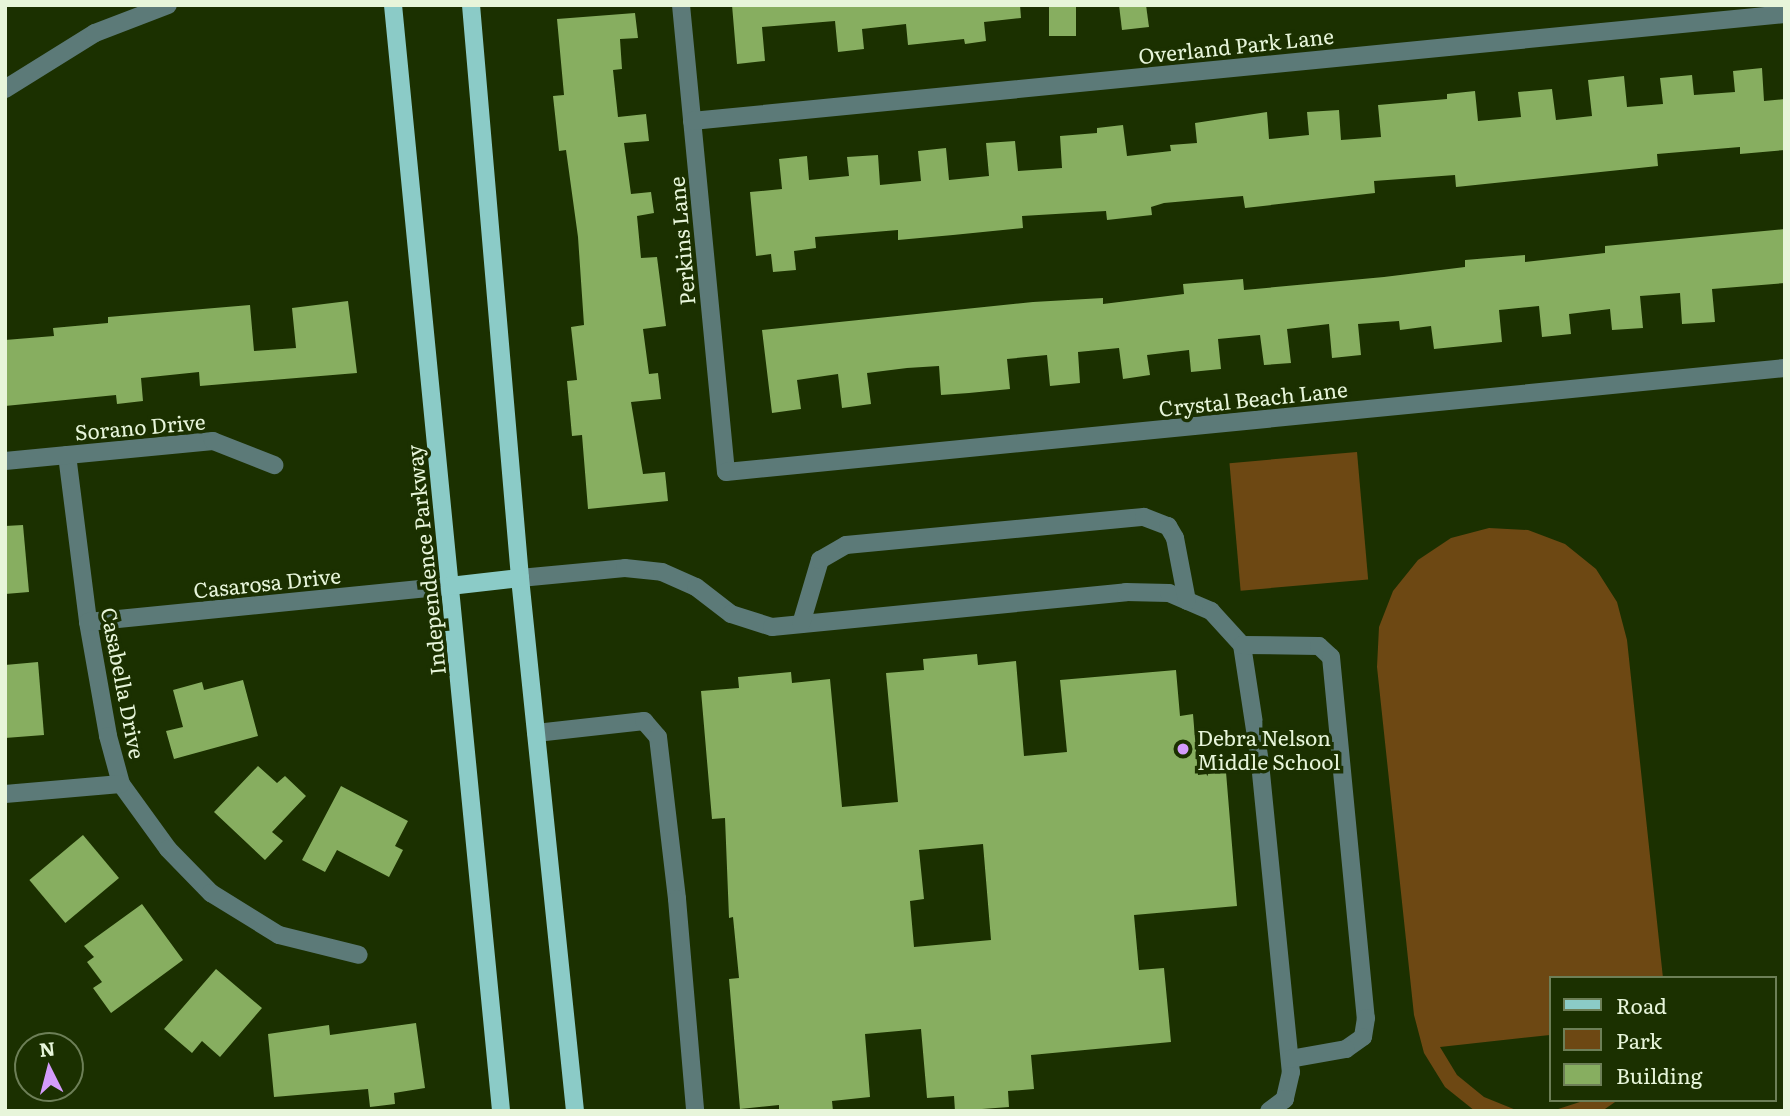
<!DOCTYPE html>
<html>
<head>
<meta charset="utf-8">
<style>
  body { margin:0 }
  #map { position:relative; width:1790px; height:1116px; overflow:hidden; background:#1b3000; font-family:Literata,serif }
  div>[style] { position:absolute }
  .green>* { inset:0; background:#6d4813; transform-origin:0 0 }
  .building>* { inset:0; background:#87ae60; transform-origin:0 0 }
  .minor>* { height:18px; margin:-9px; padding:0 9px; transform-origin:9px; border-radius:9px; background:#5c7a78 }
  .major>* { height:18px; margin:-9px; padding:0 9px; transform-origin:9px; border-radius:9px; background:#8bcbc7 }
  .dots>* { width:19px; height:19px; translate:-50% -50%; box-sizing:border-box; border:4px solid #1b3000; border-radius:50% }
  span { translate:-50% -50%; white-space:nowrap; text-align:center; line-height:1.15; -webkit-text-stroke:7px #1b3000; paint-order:stroke }
  .street-label { font-size:21px; color:#e7f5da }
  .poi-label { font-size:21px; color:#e7f5da }
  .left { translate:0 -50%; text-align:left }
  .frame { position:absolute; inset:0; border:7px solid #e7f5da; pointer-events:none }
  .legend { position:absolute; left:1549px; top:976px; width:228px; height:126px; box-sizing:border-box; background:#1b3000; border:2px solid #6d7f57; margin:0; padding:9px 12px; list-style:none; font-size:21px; color:#e7f5da }
  .legend li { display:flex; align-items:center; gap:14px; height:35px }
  .legend b { width:35px; border:2px solid #6d7f57 }
  .north { position:absolute; left:14px; top:1032px; width:70px; height:70px; box-sizing:border-box; background:#1b3000; border:2px solid #6d7f57; border-radius:50%; rotate:354deg; font-size:19px; font-weight:700; line-height:28px; text-align:center; color:#e7f5da }
  .north::after { content:''; display:block; margin:auto; width:24px; height:32px; background:#d49cfb; clip-path:polygon(50% 0,100% 100%,50% 72%,0 100%) }
</style>
</head>
<body>
<div id="map">
  <div class="green">
    <div style="left:1357px;top:452px;width:128px;height:128px;rotate:85deg"></div>
    <div style="clip-path:polygon(1489px 528px,1528px 530px,1565px 544px,1596px 569px,1617px 602px,1627px 640px,1663px 978px,1550px 978px,1550px 1035px,1440px 1047px,1457px 1075px,1484px 1097px,1516px 1110px,1538px 1111px,1475px 1111px,1445px 1087px,1424px 1053px,1414px 1015px,1377px 667px,1379px 627px,1393px 591px,1418px 560px,1451px 538px)"></div>
    <div style="clip-path:polygon(1586px 1100px,1618px 1100px,1602px 1111px,1552px 1111px)"></div>
  </div>
  <div class="building">
    <div style="clip-path:polygon(732px 5px,1020px 5px,1021px 18px,984px 22px,986px 41px,965px 44px,964px 39px,908px 45px,906px 24px,862px 29px,864px 49px,838px 52px,835px 21px,762px 27px,765px 61px,737px 64px)"></div>
    <div style="left:1049px;top:5px;width:27px;height:31px"></div>
    <div style="clip-path:polygon(1119px 5px,1146px 5px,1149px 27px,1122px 30px)"></div>
    <div style="clip-path:polygon(635px 13px,638px 38px,620px 39px,622px 69px,613px 70px,618px 117px,646px 114px,649px 141px,624px 143px,631px 194px,651px 192px,654px 213px,637px 216px,641px 258px,657px 257px,666px 326px,643px 329px,649px 374px,658px 373px,661px 399px,631px 402px,643px 474px,665px 472px,668px 501px,588px 509px,582px 435px,572px 436px,567px 381px,577px 380px,571px 327px,584px 325px,578px 237px,566px 150px,559px 151px,553px 96px,564px 95px,557px 19px)"></div>
    <div style="clip-path:polygon(1762px 68px,1764px 101px,1785px 99px,1785px 150px,1740px 154px,1740px 147px,1657px 154px,1658px 166px,1456px 187px,1455px 175px,1374px 181px,1375px 193px,1245px 208px,1243px 196px,1164px 203px,1151px 207px,1152px 215px,1107px 220px,1106px 211px,1022px 216px,1023px 228px,953px 235px,898px 240px,898px 230px,815px 237px,816px 248px,794px 251px,796px 270px,773px 272px,771px 254px,756px 256px,750px 192px,782px 189px,779px 159px,807px 156px,809px 180px,849px 176px,847px 157px,878px 155px,880px 185px,921px 181px,918px 151px,946px 148px,949px 180px,989px 176px,986px 143px,1015px 141px,1018px 171px,1062px 168px,1060px 136px,1097px 133px,1097px 128px,1123px 125px,1127px 156px,1171px 151px,1170px 145px,1197px 143px,1195px 123px,1267px 112px,1269px 139px,1309px 135px,1307px 112px,1339px 110px,1341px 140px,1381px 137px,1378px 105px,1447px 99px,1447px 94px,1475px 91px,1478px 121px,1521px 117px,1518px 92px,1552px 89px,1556px 120px,1592px 116px,1588px 80px,1624px 76px,1627px 107px,1663px 104px,1660px 78px,1692px 75px,1694px 95px,1735px 92px,1733px 71px)"></div>
    <div style="clip-path:polygon(1785px 229px,1785px 283px,1712px 289px,1715px 322px,1682px 324px,1680px 293px,1640px 296px,1643px 328px,1612px 330px,1610px 309px,1569px 314px,1571px 334px,1542px 337px,1539px 306px,1499px 310px,1502px 342px,1434px 349px,1431px 326px,1400px 330px,1399px 321px,1358px 324px,1361px 355px,1332px 358px,1329px 324px,1287px 329px,1291px 363px,1264px 365px,1260px 335px,1218px 339px,1221px 369px,1191px 372px,1189px 350px,1147px 355px,1150px 375px,1123px 379px,1119px 348px,1078px 352px,1080px 383px,1050px 386px,1047px 355px,1007px 359px,1010px 389px,969px 393px,941px 395px,939px 366px,907px 368px,867px 373px,871px 404px,842px 408px,838px 374px,797px 380px,801px 409px,772px 413px,762px 330px,1033px 302px,1103px 298px,1103px 304px,1184px 294px,1183px 284px,1243px 279px,1244px 290px,1384px 277px,1465px 267px,1465px 260px,1525px 255px,1525px 262px,1605px 253px,1605px 246px)"></div>
    <div style="clip-path:polygon(348px 301px,357px 373px,200px 386px,199px 372px,141px 378px,143px 401px,117px 404px,116px 395px,5px 406px,5px 340px,54px 336px,53px 328px,108px 323px,108px 317px,250px 305px,254px 351px,296px 348px,292px 308px)"></div>
    <div style="clip-path:polygon(23px 525px,29px 592px,5px 594px,5px 526px)"></div>
    <div style="clip-path:polygon(evenodd,977px 654px,978px 665px,1016px 661px,1024px 756px,1067px 752px,1060px 680px,1176px 670px,1180px 716px,1193px 714px,1198px 775px,1226px 772px,1237px 906px,1134px 915px,1139px 970px,1164px 968px,1171px 1042px,1031px 1055px,1034px 1089px,1008px 1091px,1009px 1107px,955px 1111px,954px 1096px,927px 1098px,921px 1029px,865px 1034px,870px 1097px,832px 1101px,833px 1111px,779px 1111px,779px 1105px,740px 1109px,729px 979px,739px 978px,733px 917px,729px 918px,725px 818px,712px 819px,701px 691px,739px 688px,738px 677px,791px 672px,792px 683px,830px 679px,842px 807px,898px 802px,886px 673px,924px 670px,923px 659px,977px 654px,983px 844px,991px 940px,914px 947px,910px 901px,924px 899px,919px 850px,983px 844px)"></div>
    <div style="clip-path:polygon(38px 662px,44px 735px,5px 738px,5px 665px)"></div>
    <div style="clip-path:polygon(243px 680px,258px 736px,174px 759px,166px 731px,183px 727px,173px 690px,202px 682px,204px 690px)"></div>
    <div style="clip-path:polygon(258px 766px,277px 783px,285px 776px,306px 796px,272px 832px,283px 841px,265px 860px,214px 812px)"></div>
    <div style="clip-path:polygon(341px 786px,408px 821px,395px 846px,403px 850px,389px 877px,337px 850px,325px 872px,302px 860px)"></div>
    <div style="left:83px;top:835px;width:56px;height:70px;rotate:50deg"></div>
    <div style="clip-path:polygon(142px 904px,183px 960px,111px 1013px,93px 988px,102px 982px,87px 962px,94px 957px,84px 946px)"></div>
    <div style="clip-path:polygon(216px 969px,262px 1008px,220px 1057px,202px 1041px,192px 1053px,164px 1029px)"></div>
    <div style="clip-path:polygon(416px 1023px,425px 1088px,394px 1093px,395px 1104px,370px 1107px,368px 1089px,274px 1097px,268px 1034px,329px 1025px,330px 1035px)"></div>
  </div>
  <div class="minor">
    <div style="left:681px;top:5px;width:469px;rotate:84.5deg"></div>
    <div style="left:726px;top:472px;width:1064px;rotate:-5.61deg"></div>
    <div style="left:5px;top:89px;width:106px;rotate:-31.9deg"></div>
    <div style="left:95px;top:33px;width:78px;rotate:-21deg"></div>
    <div style="left:692px;top:121px;width:1098px;rotate:-5.59deg"></div>
    <div style="left:67px;top:455px;width:168px;rotate:82.8deg"></div>
    <div style="left:88px;top:622px;width:116px;rotate:80deg"></div>
    <div style="left:108px;top:736px;width:50px;rotate:74.8deg"></div>
    <div style="left:121px;top:784px;width:80px;rotate:54.1deg"></div>
    <div style="left:168px;top:849px;width:62px;rotate:45.7deg"></div>
    <div style="left:211px;top:893px;width:80px;rotate:31.7deg"></div>
    <div style="left:279px;top:935px;width:82px;rotate:14deg"></div>
    <div style="left:5px;top:461px;width:209px;rotate:-5.5deg"></div>
    <div style="left:213px;top:441px;width:66px;rotate:21.5deg"></div>
    <div style="left:520px;top:578px;width:105px;rotate:-5.4deg"></div>
    <div style="left:625px;top:568px;width:37px;rotate:6deg"></div>
    <div style="left:662px;top:572px;width:37px;rotate:24deg"></div>
    <div style="left:696px;top:587px;width:44px;rotate:37.6deg"></div>
    <div style="left:731px;top:614px;width:43px;rotate:17.6deg"></div>
    <div style="left:772px;top:627px;width:356px;rotate:-5.6deg"></div>
    <div style="left:1126px;top:592px;width:43px;rotate:1.3deg"></div>
    <div style="left:1169px;top:593px;width:46px;rotate:23.2deg"></div>
    <div style="left:1211px;top:611px;width:46px;rotate:47.6deg"></div>
    <div style="left:1242px;top:645px;width:119px;rotate:81.3deg"></div>
    <div style="left:1260px;top:763px;width:311px;rotate:84.3deg"></div>
    <div style="left:1291px;top:1072px;width:28px;rotate:103deg"></div>
    <div style="left:1285px;top:1099px;width:20px;rotate:143deg"></div>
    <div style="left:88px;top:622px;width:364px;rotate:-5.7deg"></div>
    <div style="left:801px;top:624px;width:67px;rotate:-73.5deg"></div>
    <div style="left:820px;top:560px;width:30px;rotate:-30deg"></div>
    <div style="left:846px;top:545px;width:299px;rotate:-5.4deg"></div>
    <div style="left:1144px;top:517px;width:26px;rotate:21deg"></div>
    <div style="left:1168px;top:526px;width:14px;rotate:60deg"></div>
    <div style="left:1175px;top:538px;width:64px;rotate:79.2deg"></div>
    <div style="left:1242px;top:645px;width:77px;rotate:0.7deg"></div>
    <div style="left:1319px;top:646px;width:16px;rotate:43deg"></div>
    <div style="left:1331px;top:657px;width:363px;rotate:84.5deg"></div>
    <div style="left:1366px;top:1018px;width:19px;rotate:99deg"></div>
    <div style="left:1363px;top:1037px;width:21px;rotate:145deg"></div>
    <div style="left:1346px;top:1049px;width:57px;rotate:169.9deg"></div>
    <div style="left:536px;top:733px;width:109px;rotate:-6.3deg"></div>
    <div style="left:644px;top:721px;width:21px;rotate:49deg"></div>
    <div style="left:658px;top:737px;width:163px;rotate:83.3deg"></div>
    <div style="left:677px;top:899px;width:213px;rotate:85.1deg"></div>
    <div style="left:5px;top:794px;width:116px;rotate:-4.9deg"></div>
  </div>
  <div class="major">
    <div style="left:393px;top:5px;width:1111px;rotate:84.42deg"></div>
    <div style="left:471px;top:5px;width:575px;rotate:85.11deg"></div>
    <div style="left:520px;top:578px;width:536px;rotate:84.11deg"></div>
    <div style="left:450px;top:586px;width:70px;rotate:-6.5deg"></div>
  </div>
  <div class="dots">
    <div style="left:1183px;top:749px;background:#d49cfb"></div>
  </div>
  <div class="street-label">
    <span style="left:1236px;top:45px;rotate:-6deg">Overland Park Lane</span>
    <span style="left:681px;top:241px;rotate:-95deg">Perkins Lane</span>
    <span style="left:1253px;top:398px;rotate:-6deg">Crystal Beach Lane</span>
    <span style="left:140px;top:426px;rotate:-5deg">Sorano Drive</span>
    <span style="left:425px;top:560px;rotate:-96deg">Independence Parkway</span>
    <span style="left:267px;top:582px;rotate:-6deg">Casarosa Drive</span>
    <span style="left:124px;top:683px;rotate:79deg">Casabella Drive</span>
  </div>
  <div class="poi-label">
    <span class="left" style="left:1197px;top:749px">Debra Nelson<br>Middle School</span>
  </div>
  <div class="frame"></div>
  <ul class="legend">
  <li><b style="height:9px;background:#8bcbc7"></b>Road</li>
  <li><b style="height:19px;background:#6d4813"></b>Park</li>
  <li><b style="height:19px;background:#87ae60"></b>Building</li>
  </ul>
  <div class="north">N</div>
</div>
</body>
</html>
